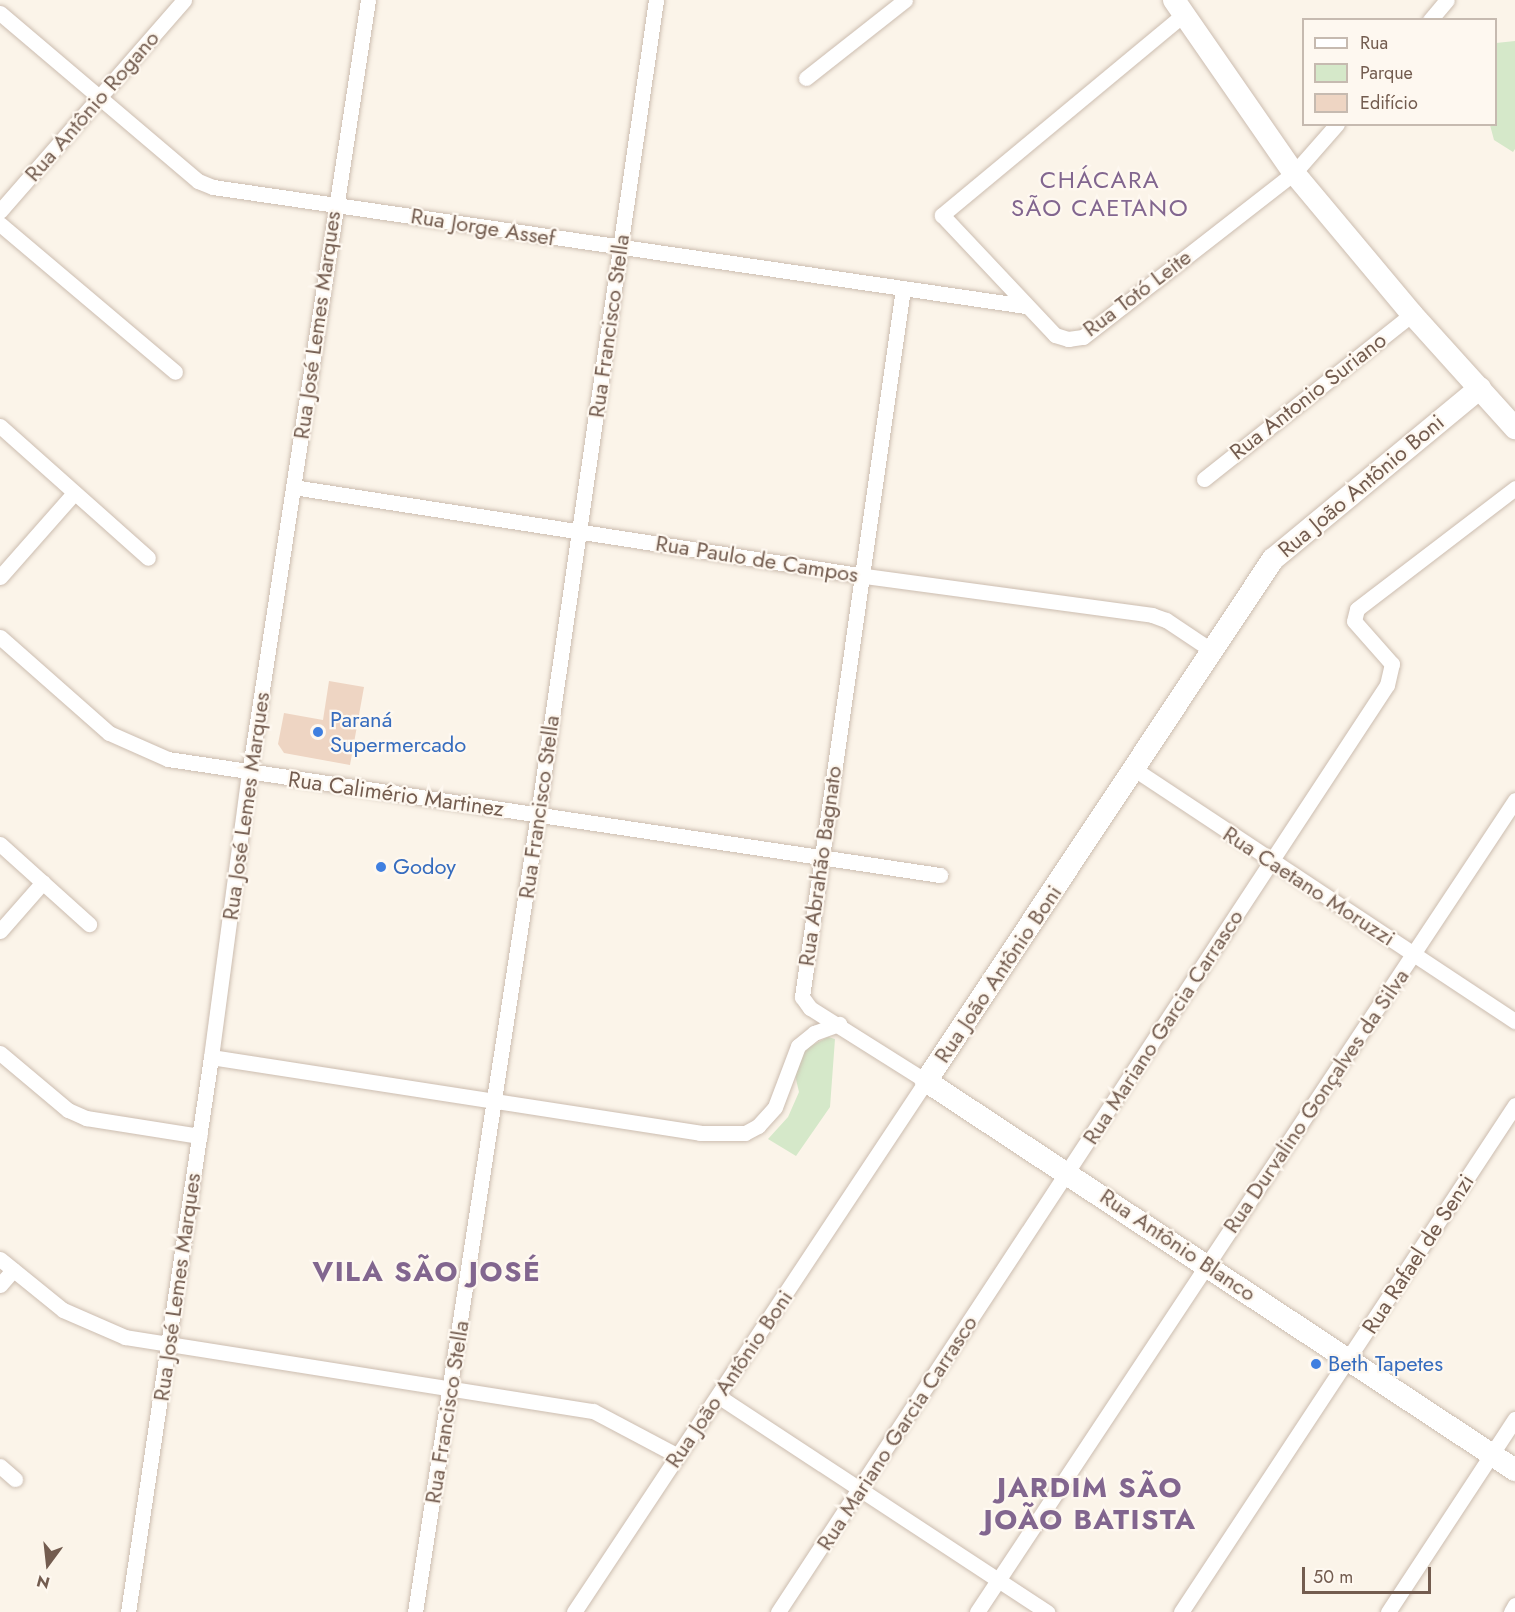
<!DOCTYPE html>
<html>
<head>
<meta charset="utf-8">
<style>
  body { margin:0 }
  #map { position:relative; width:1515px; height:1612px; overflow:hidden; background:#fbf4e9; font-family:Jost,sans-serif }
  div>[style] { position:absolute }
  .green>* { inset:0; background:#d5e8c9 }
  .building>* { inset:0; background:#eed5c3 }
  .roads { filter:drop-shadow(0 0 2px #ccbdb0) drop-shadow(0 0 2px #ccbdb0) }
  .street>* { height:15px; margin:-7.5px; padding:0 7.5px; transform-origin:7.5px; border-radius:7.5px; background:#fff }
  .secondary>* { height:22px; margin:-11px; padding:0 11px; transform-origin:11px; border-radius:11px; background:#fff }
  .dots>* { width:16px; height:16px; translate:-50% -50%; box-sizing:border-box; border:3px solid #fef8f0; border-radius:50% }
  span { translate:-50% -50%; white-space:nowrap; text-align:center; line-height:1.15; -webkit-text-stroke:4.5px #fef8f0; paint-order:stroke }
  .street-label { font-size:22px; color:#735c4f }
  .shop-label { font-size:22px; color:#366cbe }
  .left { translate:0 -50%; text-align:left }
  .neighbourhood-label { font-size:24px; color:#82668f; letter-spacing:1.5px }
  .district-label { font-size:28px; color:#82668f; font-weight:700; letter-spacing:1.5px }
  .legend { position:absolute; left:1302px; top:18px; width:195px; height:108px; box-sizing:border-box; background:#fef8f0; border:2px solid #c6bab0; margin:0; padding:8px 10px; list-style:none; font-size:18px; color:#735c4f }
  .legend li { display:flex; align-items:center; gap:12px; height:30px }
  .legend b { width:30px; border:2px solid #c6bab0 }
  .north { position:absolute; left:18px; top:1534px; width:60px; height:60px; -webkit-text-stroke:4px #fef8f0; paint-order:stroke; rotate:195deg; font-size:16px; font-weight:700; line-height:24px; text-align:center; color:#735c4f }
  .north::after { content:''; display:block; margin:auto; width:21px; height:27px; background:#735c4f; clip-path:polygon(50% 0,100% 100%,50% 72%,0 100%) }
  .scale { position:absolute; left:1302px; top:1567px; width:129px; height:27px; box-sizing:border-box; border:3px solid #735c4f; border-top:0; padding-left:8px; font-size:18px; line-height:21px; white-space:nowrap; color:#735c4f; -webkit-text-stroke:4px #fef8f0; paint-order:stroke }
</style>
</head>
<body>
<div id="map">
  <div class="green">
    <div style="clip-path:polygon(1515px 41px,1515px 149px,1513px 152px,1494px 140px,1490px 125px,1496px 124px,1496px 43px)"></div>
    <div style="clip-path:polygon(828px 1037px,835px 1039px,830px 1107px,796px 1156px,768px 1139px,788px 1117px,799px 1092px,794px 1071px,805px 1049px)"></div>
  </div>
  <div class="building">
    <div style="clip-path:polygon(329px 681px,364px 687px,350px 765px,284px 753px,278px 744px,284px 713px,323px 720px)"></div>
  </div>
  <div class="roads">
    <div class="street">
      <div style="left:0;top:13px;width:260px;rotate:40.3deg"></div>
      <div style="left:198px;top:181px;width:16px;rotate:22deg"></div>
      <div style="left:213px;top:187px;width:822px;rotate:8.33deg"></div>
      <div style="left:1184px;top:14px;width:315px;rotate:140.3deg"></div>
      <div style="left:942px;top:215px;width:165px;rotate:46.7deg"></div>
      <div style="left:1055px;top:335px;width:14px;rotate:17deg"></div>
      <div style="left:1068px;top:339px;width:15px;rotate:-8deg"></div>
      <div style="left:1083px;top:337px;width:267px;rotate:-37.9deg"></div>
      <div style="left:1294px;top:173px;width:65px;rotate:-48.7deg"></div>
      <div style="left:1430px;top:20px;width:26px;rotate:-50deg"></div>
      <div style="left:806px;top:78px;width:126px;rotate:-38.2deg"></div>
      <div style="left:0;top:211px;width:280px;rotate:-48.9deg"></div>
      <div style="left:0;top:224px;width:229px;rotate:40.2deg"></div>
      <div style="left:0;top:426px;width:198px;rotate:41.7deg"></div>
      <div style="left:1204px;top:479px;width:265px;rotate:-38.4deg"></div>
      <div style="left:293px;top:487px;width:579px;rotate:8.84deg"></div>
      <div style="left:865px;top:576px;width:290px;rotate:7.7deg"></div>
      <div style="left:1152px;top:615px;width:15px;rotate:20deg"></div>
      <div style="left:1166px;top:620px;width:54px;rotate:33.7deg"></div>
      <div style="left:0;top:577px;width:112px;rotate:-48.6deg"></div>
      <div style="left:0;top:637px;width:145px;rotate:41.4deg"></div>
      <div style="left:109px;top:733px;width:64px;rotate:23.8deg"></div>
      <div style="left:168px;top:759px;width:781px;rotate:8.55deg"></div>
      <div style="left:1134px;top:769px;width:457px;rotate:33.5deg"></div>
      <div style="left:0;top:844px;width:120px;rotate:42deg"></div>
      <div style="left:0;top:931px;width:65px;rotate:-48.7deg"></div>
      <div style="left:0;top:1053px;width:89px;rotate:40deg"></div>
      <div style="left:68px;top:1110px;width:20px;rotate:24deg"></div>
      <div style="left:86px;top:1118px;width:115px;rotate:9deg"></div>
      <div style="left:211px;top:1057px;width:495px;rotate:8.8deg"></div>
      <div style="left:700px;top:1133px;width:45px"></div>
      <div style="left:745px;top:1133px;width:15px;rotate:-28deg"></div>
      <div style="left:758px;top:1126px;width:25px;rotate:-48deg"></div>
      <div style="left:775px;top:1107px;width:65px;rotate:-69.3deg"></div>
      <div style="left:798px;top:1046px;width:21px;rotate:-39deg"></div>
      <div style="left:814px;top:1033px;width:27px;rotate:-20deg"></div>
      <div style="left:0;top:1259px;width:81px;rotate:39deg"></div>
      <div style="left:63px;top:1310px;width:68px;rotate:23.5deg"></div>
      <div style="left:125px;top:1337px;width:474px;rotate:9deg"></div>
      <div style="left:593px;top:1411px;width:96px;rotate:27.9deg"></div>
      <div style="left:0;top:1285px;width:20px;rotate:-49deg"></div>
      <div style="left:718px;top:1396px;width:394px;rotate:33.3deg"></div>
      <div style="left:0;top:1466px;width:20px;rotate:41deg"></div>
      <div style="left:128px;top:1612px;width:561px;rotate:-81.49deg"></div>
      <div style="left:211px;top:1057px;width:286px;rotate:-82.4deg"></div>
      <div style="left:249px;top:774px;width:783px;rotate:-81.26deg"></div>
      <div style="left:415px;top:1612px;width:807px;rotate:-81.24deg"></div>
      <div style="left:538px;top:814px;width:823px;rotate:-81.75deg"></div>
      <div style="left:574px;top:1612px;width:637px;rotate:-56.46deg"></div>
      <div style="left:926px;top:1081px;width:137px;rotate:-147.8deg"></div>
      <div style="left:810px;top:1008px;width:14px;rotate:-126deg"></div>
      <div style="left:802px;top:997px;width:716px;rotate:-81.89deg"></div>
      <div style="left:778px;top:1612px;width:1109px;rotate:-56.7deg"></div>
      <div style="left:1387px;top:685px;width:22px;rotate:-77deg"></div>
      <div style="left:1392px;top:664px;width:57px;rotate:-131.5deg"></div>
      <div style="left:1354px;top:621px;width:12px;rotate:-76deg"></div>
      <div style="left:1357px;top:609px;width:199px;rotate:-37.4deg"></div>
      <div style="left:977px;top:1612px;width:974px;rotate:-56.47deg"></div>
      <div style="left:1181px;top:1612px;width:607px;rotate:-56.62deg"></div>
      <div style="left:1388px;top:1612px;width:231px;rotate:-56.7deg"></div>
      <div style="left:1511px;top:1612px;width:8px;rotate:-60deg"></div>
    </div>
    <div class="secondary">
      <div style="left:1174px;top:0;width:211px;rotate:55.3deg"></div>
      <div style="left:1294px;top:173px;width:184px;rotate:50.1deg"></div>
      <div style="left:1412px;top:314px;width:154px;rotate:47.9deg"></div>
      <div style="left:1480px;top:388px;width:268px;rotate:140.4deg"></div>
      <div style="left:1273px;top:559px;width:627px;rotate:123.61deg"></div>
      <div style="left:926px;top:1081px;width:706px;rotate:33.44deg"></div>
    </div>
  </div>
  <div class="dots">
    <div style="left:318px;top:732px;background:#3f7fe0"></div>
    <div style="left:381px;top:867px;background:#3f7fe0"></div>
    <div style="left:1316px;top:1364px;background:#3f7fe0"></div>
  </div>
  <div class="street-label">
    <span style="left:92px;top:106px;rotate:-49deg">Rua Antônio Rogano</span>
    <span style="left:483px;top:227px;rotate:9deg">Rua Jorge Assef</span>
    <span style="left:1137px;top:293px;rotate:-37deg">Rua Totó Leite</span>
    <span style="left:317px;top:325px;rotate:-82deg">Rua José Lemes Marques</span>
    <span style="left:609px;top:326px;rotate:-82deg">Rua Francisco Stella</span>
    <span style="left:1308px;top:396px;rotate:-38deg">Rua Antonio Suriano</span>
    <span style="left:1361px;top:486px;rotate:-40deg">Rua João Antônio Boni</span>
    <span style="left:757px;top:559px;rotate:9deg">Rua Paulo de Campos</span>
    <span style="left:396px;top:794px;rotate:8deg">Rua Calimério Martinez</span>
    <span style="left:246px;top:806px;rotate:-82deg">Rua José Lemes Marques</span>
    <span style="left:539px;top:807px;rotate:-82deg">Rua Francisco Stella</span>
    <span style="left:820px;top:866px;rotate:-82deg">Rua Abrahão Bagnato</span>
    <span style="left:1309px;top:886px;rotate:33deg">Rua Caetano Moruzzi</span>
    <span style="left:998px;top:974px;rotate:-56deg">Rua João Antônio Boni</span>
    <span style="left:1163px;top:1027px;rotate:-57deg">Rua Mariano Garcia Carrasco</span>
    <span style="left:1316px;top:1101px;rotate:-56deg">Rua Durvalino Gonçalves da Silva</span>
    <span style="left:1178px;top:1245px;rotate:34deg">Rua Antônio Blanco</span>
    <span style="left:1418px;top:1254px;rotate:-57deg">Rua Rafael de Senzi</span>
    <span style="left:177px;top:1287px;rotate:-82deg">Rua José Lemes Marques</span>
    <span style="left:729px;top:1379px;rotate:-56deg">Rua João Antônio Boni</span>
    <span style="left:447px;top:1412px;rotate:-81deg">Rua Francisco Stella</span>
    <span style="left:897px;top:1433px;rotate:-57deg">Rua Mariano Garcia Carrasco</span>
  </div>
  <div class="shop-label">
    <span class="left" style="left:330px;top:732px">Paraná<br>Supermercado</span>
    <span class="left" style="left:393px;top:867px">Godoy</span>
    <span class="left" style="left:1328px;top:1364px">Beth Tapetes</span>
  </div>
  <div class="neighbourhood-label">
    <span style="left:1100px;top:194px">CHÁCARA<br>SÃO CAETANO</span>
  </div>
  <div class="district-label">
    <span style="left:427px;top:1272px">VILA SÃO JOSÉ</span>
    <span style="left:1090px;top:1504px">JARDIM SÃO<br>JOÃO BATISTA</span>
  </div>
  <ul class="legend">
  <li><b style="height:8px;background:#fff"></b>Rua</li>
  <li><b style="height:16px;background:#d5e8c9"></b>Parque</li>
  <li><b style="height:16px;background:#eed5c3"></b>Edifício</li>
  </ul>
  <div class="north">N</div>
  <div class="scale">50 m</div>
</div>
</body>
</html>
